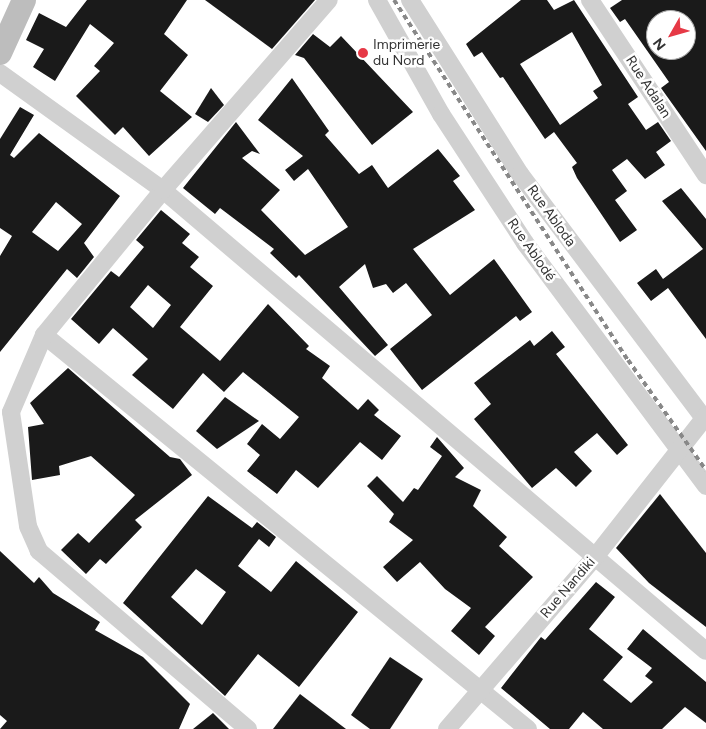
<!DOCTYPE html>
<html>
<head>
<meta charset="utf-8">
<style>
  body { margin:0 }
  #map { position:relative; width:706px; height:729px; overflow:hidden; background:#fff; font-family:Figtree,sans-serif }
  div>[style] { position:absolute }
  .building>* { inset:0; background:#1a1a1a }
  .street>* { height:18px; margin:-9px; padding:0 9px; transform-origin:9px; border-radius:9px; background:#d0d0d0 }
  .secondary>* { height:24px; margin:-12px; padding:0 12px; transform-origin:12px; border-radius:12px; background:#bdbdbd }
  .rail>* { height:4px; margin-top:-2px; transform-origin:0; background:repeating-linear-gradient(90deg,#888 0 5px,transparent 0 9px) }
  .dots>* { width:14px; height:14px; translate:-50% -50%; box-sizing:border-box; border:2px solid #fff; border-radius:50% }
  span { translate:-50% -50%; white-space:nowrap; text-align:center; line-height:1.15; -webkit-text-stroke:5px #fff; paint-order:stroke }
  .poi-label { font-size:14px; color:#333 }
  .left { translate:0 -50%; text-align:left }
  .street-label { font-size:14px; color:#333 }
  .north { position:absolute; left:646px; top:10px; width:50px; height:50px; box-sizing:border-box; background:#fff; border:1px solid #adadad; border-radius:50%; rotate:232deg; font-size:14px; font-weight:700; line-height:20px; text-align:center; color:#333 }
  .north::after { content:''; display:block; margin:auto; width:18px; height:22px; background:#e63946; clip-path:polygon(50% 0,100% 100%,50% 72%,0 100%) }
</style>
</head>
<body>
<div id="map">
  <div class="building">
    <div style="clip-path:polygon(87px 0,187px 0,164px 34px,188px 55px,160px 91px,192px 117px,149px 156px,123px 127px,115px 135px,76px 96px,100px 71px,94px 66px,114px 43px,90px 24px,55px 81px,33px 67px,44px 49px,26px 40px,39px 13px,66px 27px)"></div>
    <div style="clip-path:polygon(205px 0,315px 0,272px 49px)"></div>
    <div style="clip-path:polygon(evenodd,521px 0,547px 0,554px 10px,574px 0,638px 97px,628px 104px,646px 130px,658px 122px,671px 141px,656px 152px,665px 165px,645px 179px,627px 159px,612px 170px,627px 191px,615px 200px,637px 230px,620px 242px,577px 178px,572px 167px,577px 163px,554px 132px,545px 139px,503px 77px,500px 78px,482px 52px,474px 57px,466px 44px,521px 0,572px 32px,602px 85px,593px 91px,598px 98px,560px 125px,520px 64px,572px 32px)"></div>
    <div style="clip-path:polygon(evenodd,622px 0,706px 0,706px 151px,661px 88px,669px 82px,625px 19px,620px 22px,610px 8px,622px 0,656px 20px,686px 20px,686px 50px,656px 50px,656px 20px)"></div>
    <div style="clip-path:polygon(313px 34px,330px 47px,341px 36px,413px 112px,372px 145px,304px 58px,295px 55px)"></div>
    <div style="clip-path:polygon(292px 78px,329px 131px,325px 135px,359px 174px,372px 165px,388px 188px,438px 149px,460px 176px,453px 181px,475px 210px,413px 249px,450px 295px,494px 259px,532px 312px,520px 321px,516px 316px,422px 390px,390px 349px,432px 315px,406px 283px,393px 293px,386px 284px,373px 288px,365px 264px,339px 287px,388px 345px,375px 356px,299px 275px,296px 278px,270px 253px,274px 249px,220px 208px,215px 214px,183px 188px,236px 122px,260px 154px,252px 151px,242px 158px,280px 190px,261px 210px,305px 255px,348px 227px,308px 169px,294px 181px,285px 170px,303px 156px,258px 120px)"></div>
    <div style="clip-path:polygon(211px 88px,224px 105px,208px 122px,195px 114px)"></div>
    <div style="clip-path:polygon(evenodd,20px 107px,34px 115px,10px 155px,14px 158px,39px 133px,120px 196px,84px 243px,94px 257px,77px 278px,67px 269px,0 352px,0 256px,12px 236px,0 228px,0 139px,20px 107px,56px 202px,82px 224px,58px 251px,32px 232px,56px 202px)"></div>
    <div style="clip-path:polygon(681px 188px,706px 219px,706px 339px,668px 288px,651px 301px,637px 283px,656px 269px,663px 279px,703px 249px,662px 201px)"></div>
    <div style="clip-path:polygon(evenodd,161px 210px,190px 234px,182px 243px,199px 257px,190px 267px,213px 286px,180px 327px,220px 361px,268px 304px,309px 346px,306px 349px,330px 366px,322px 378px,358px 410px,368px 399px,379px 410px,374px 415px,401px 436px,382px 460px,360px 442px,318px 488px,296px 470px,277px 494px,247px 471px,260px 455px,247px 444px,262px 424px,280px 439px,299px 417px,243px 372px,224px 392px,203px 373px,173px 409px,132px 375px,148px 359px,113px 328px,99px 344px,71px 319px,111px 271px,119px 277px,144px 247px,136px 240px,161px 210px,148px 285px,171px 305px,153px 328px,130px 307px,148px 285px)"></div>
    <div style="clip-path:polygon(552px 331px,565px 347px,556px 354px,628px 445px,617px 455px,597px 433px,574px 452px,592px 471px,576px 487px,556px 468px,532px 488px,474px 419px,491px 404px,474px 383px,530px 340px,534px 346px)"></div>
    <div style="clip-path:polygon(68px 368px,170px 457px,180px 459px,192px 475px,135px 520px,142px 527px,106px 564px,100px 559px,86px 574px,61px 550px,78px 533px,89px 543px,135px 495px,91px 456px,59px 466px,60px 475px,32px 480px,28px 427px,44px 424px,30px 403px)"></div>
    <div style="clip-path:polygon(225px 397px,259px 421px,217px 449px,196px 431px)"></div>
    <div style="clip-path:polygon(437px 437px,464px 468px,455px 477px,481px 490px,473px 506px,507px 537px,499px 546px,533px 577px,485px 627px,495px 636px,479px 655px,451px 631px,471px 608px,445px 589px,420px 562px,397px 582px,383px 567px,413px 540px,389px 522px,394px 514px,367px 486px,377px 476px,403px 502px,414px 488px,418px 490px,442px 456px,430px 447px)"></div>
    <div style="clip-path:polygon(660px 494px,706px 553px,706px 627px,649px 583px,616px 548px)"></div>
    <div style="clip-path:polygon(evenodd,208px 496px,252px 528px,257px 522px,276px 537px,269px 547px,259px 539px,238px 566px,271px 592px,296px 561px,358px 612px,299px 687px,258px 654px,225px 696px,123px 603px,208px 496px,196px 569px,226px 592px,202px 625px,171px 597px,196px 569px)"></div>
    <div style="clip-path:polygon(0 551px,34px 583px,39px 577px,53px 593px,100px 622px,95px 630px,143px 657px,190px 704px,179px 729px,0 729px,7px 721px,0 715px)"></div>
    <div style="clip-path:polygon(596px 582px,615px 597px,589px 629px,623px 657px,603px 680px,631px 703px,653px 682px,645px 676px,652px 668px,627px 649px,643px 629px,706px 682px,706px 723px,685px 707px,662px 729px,603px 729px,583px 712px,569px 729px,550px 729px,501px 688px,541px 637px,545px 640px)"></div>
    <div style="clip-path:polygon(390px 657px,423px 679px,390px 729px,370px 729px,351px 715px)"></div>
    <div style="clip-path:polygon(300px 694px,346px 729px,273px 729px)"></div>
    <div style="clip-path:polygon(213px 713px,229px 729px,193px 729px)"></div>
  </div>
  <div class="street">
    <div style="left:377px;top:0;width:131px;rotate:60.7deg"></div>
    <div style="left:441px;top:114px;width:154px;rotate:56.9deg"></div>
    <div style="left:525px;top:243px;width:303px;rotate:53.3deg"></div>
    <div style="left:410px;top:0;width:206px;rotate:57.7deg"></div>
    <div style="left:520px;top:174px;width:309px;rotate:53deg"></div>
    <div style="left:590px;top:0;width:210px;rotate:56.5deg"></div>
    <div style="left:0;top:73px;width:201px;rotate:35.7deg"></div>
    <div style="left:163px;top:190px;width:712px;rotate:40.33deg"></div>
    <div style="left:44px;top:335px;width:624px;rotate:39.15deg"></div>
    <div style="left:248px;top:729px;width:275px;rotate:-139.6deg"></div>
    <div style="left:39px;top:551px;width:27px;rotate:-114deg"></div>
    <div style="left:28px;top:526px;width:115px;rotate:-98.5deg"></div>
    <div style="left:11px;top:412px;width:84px;rotate:-66.8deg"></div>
    <div style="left:44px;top:335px;width:188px;rotate:-50.6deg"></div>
    <div style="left:163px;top:190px;width:252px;rotate:-48.9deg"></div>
    <div style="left:447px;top:729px;width:227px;rotate:-49.3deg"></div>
    <div style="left:595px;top:557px;width:179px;rotate:-51.8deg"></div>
  </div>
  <div class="secondary">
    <div style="left:0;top:53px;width:58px;rotate:-65.6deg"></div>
  </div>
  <div class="rail">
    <div style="left:394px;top:0;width:429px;rotate:57deg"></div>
    <div style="left:628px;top:360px;width:135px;rotate:54.7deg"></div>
  </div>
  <div class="dots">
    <div style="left:363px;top:53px;background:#e63946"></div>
  </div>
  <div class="poi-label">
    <span class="left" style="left:373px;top:53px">Imprimerie<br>du Nord</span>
  </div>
  <div class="street-label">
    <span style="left:648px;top:87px;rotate:57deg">Rue Adalan</span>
    <span style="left:551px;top:216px;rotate:54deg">Rue Abloda</span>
    <span style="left:531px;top:250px;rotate:55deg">Rue Ablodé</span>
    <span style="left:568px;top:588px;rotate:-49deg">Rue Nandiki</span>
  </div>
  <div class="north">N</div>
</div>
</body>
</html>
